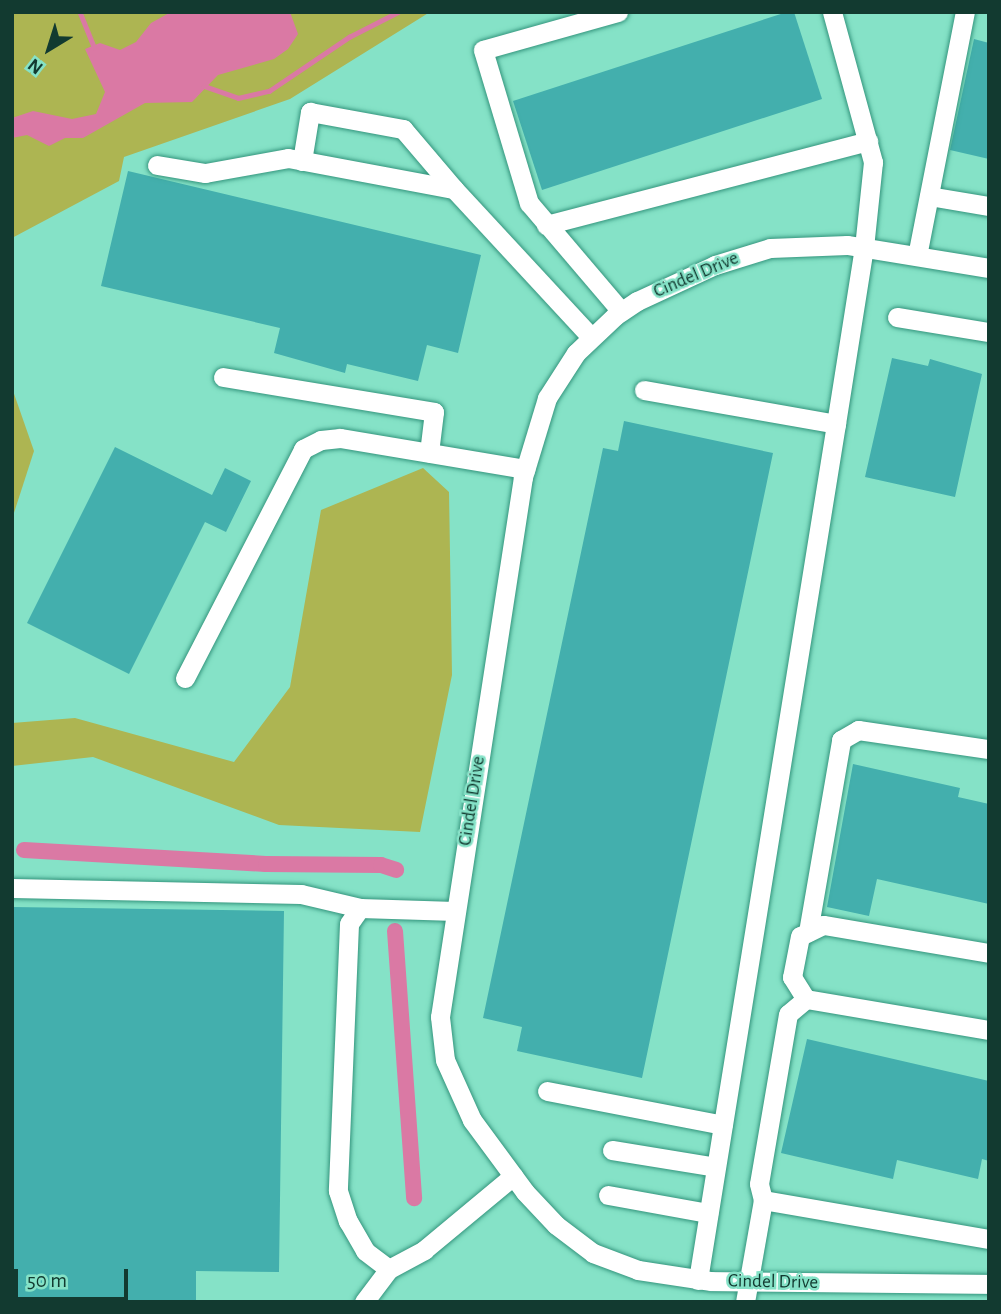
<!DOCTYPE html>
<html>
<head>
<meta charset="utf-8">
<style>
  body { margin:0 }
  #map { position:relative; width:1001px; height:1314px; overflow:hidden; background:#85e2c7; font-family:"Alegreya Sans",sans-serif }
  div>[style] { position:absolute }
  .green>* { inset:0; background:#adb552 }
  .water>* { inset:0; background:#da79a4 }
  .stream>* { height:4.5px; margin:-2.25px; padding:0 2.25px; transform-origin:2.25px; border-radius:2.25px; background:#da79a4 }
  .canal>* { height:16px; margin:-8px; padding:0 8px; transform-origin:8px; border-radius:8px; background:#da79a4 }
  .building>* { inset:0; background:#43afad }
  .roads { filter:drop-shadow(0 0 2px #34957d) drop-shadow(0 0 2px #34957d) }
  .minor>* { height:19px; margin:-9.5px; padding:0 9.5px; transform-origin:9.5px; border-radius:9.5px; background:#fff }
  span { translate:-50% -50%; white-space:nowrap; text-align:center; line-height:1.15; -webkit-text-stroke:5px #85e2c7; paint-order:stroke }
  .street-label { font-size:19px; color:#123a30 }
  .frame { position:absolute; inset:0; border:14px solid #123a30; pointer-events:none }
  .north { position:absolute; left:14px; top:14px; width:70px; height:70px; -webkit-text-stroke:5px #85e2c7; paint-order:stroke; rotate:218deg; font-size:19px; font-weight:700; line-height:28px; text-align:center; color:#123a30 }
  .north::after { content:''; display:block; margin:auto; width:24px; height:32px; background:#123a30; clip-path:polygon(50% 0,100% 100%,50% 72%,0 100%) }
  .scale { position:absolute; left:14px; top:1269px; width:114px; height:32px; box-sizing:border-box; border:4px solid #123a30; border-top:0; padding-left:9px; font-size:21px; line-height:24px; white-space:nowrap; color:#123a30; -webkit-text-stroke:5px #85e2c7; paint-order:stroke }
</style>
</head>
<body>
<div id="map">
  <div class="green">
    <div style="clip-path:polygon(12px 12px,430px 12px,290px 99px,124px 157px,119px 181px,12px 238px)"></div>
    <div style="clip-path:polygon(12px 388px,34px 451px,12px 519px)"></div>
    <div style="clip-path:polygon(423px 468px,449px 492px,452px 675px,420px 832px,279px 825px,93px 757px,12px 766px,12px 723px,75px 718px,234px 762px,290px 687px,321px 510px)"></div>
  </div>
  <div class="water">
    <div style="clip-path:polygon(171px 12px,290px 12px,298px 34px,288px 49px,274px 59px,218px 75px,192px 102px,145px 103px,83px 138px,65px 138px,49px 146px,27px 135px,12px 138px,12px 118px,33px 111px,72px 119px,96px 114px,105px 92px,85px 49px,100px 43px,120px 50px,136px 42px,151px 23px)"></div>
  </div>
  <div class="stream">
    <div style="left:80px;top:12px;width:38px;rotate:68deg"></div>
    <div style="left:204px;top:86px;width:36px;rotate:19deg"></div>
    <div style="left:238px;top:98px;width:32px;rotate:-13deg"></div>
    <div style="left:269px;top:91px;width:97px;rotate:-34deg"></div>
    <div style="left:349px;top:37px;width:55px;rotate:-27deg"></div>
  </div>
  <div class="canal">
    <div style="left:24px;top:850px;width:242px;rotate:3.3deg"></div>
    <div style="left:266px;top:864px;width:115px;rotate:0.5deg"></div>
    <div style="left:381px;top:865px;width:16px;rotate:18deg"></div>
    <div style="left:395px;top:931px;width:268px;rotate:85.9deg"></div>
  </div>
  <div class="building">
    <div style="clip-path:polygon(787px 12px,794px 12px,822px 99px,542px 190px,513px 101px)"></div>
    <div style="clip-path:polygon(974px 39px,989px 43px,989px 159px,950px 150px)"></div>
    <div style="clip-path:polygon(128px 171px,481px 255px,458px 353px,427px 345px,418px 381px,347px 364px,345px 373px,274px 353px,280px 328px,101px 286px)"></div>
    <div style="clip-path:polygon(892px 358px,928px 366px,930px 359px,982px 374px,955px 497px,865px 477px)"></div>
    <div style="clip-path:polygon(624px 421px,773px 453px,642px 1078px,517px 1051px,522px 1027px,483px 1018px,603px 448px,618px 451px)"></div>
    <div style="clip-path:polygon(115px 447px,212px 495px,225px 468px,251px 481px,226px 532px,205px 522px,129px 674px,27px 623px)"></div>
    <div style="clip-path:polygon(853px 764px,960px 788px,958px 797px,989px 804px,989px 904px,877px 879px,869px 916px,827px 907px)"></div>
    <div style="clip-path:polygon(12px 907px,284px 911px,279px 1272px,196px 1271px,196px 1302px,12px 1302px)"></div>
    <div style="clip-path:polygon(807px 1039px,989px 1081px,989px 1161px,982px 1159px,978px 1179px,897px 1160px,893px 1179px,781px 1153px)"></div>
  </div>
  <div class="roads">
    <div class="minor">
      <div style="left:618px;top:12px;width:140px;rotate:164.3deg"></div>
      <div style="left:483px;top:50px;width:160px;rotate:73.3deg"></div>
      <div style="left:529px;top:203px;width:142px;rotate:49.6deg"></div>
      <div style="left:832px;top:12px;width:156px;rotate:74.7deg"></div>
      <div style="left:873px;top:162px;width:85px;rotate:96deg"></div>
      <div style="left:864px;top:247px;width:179px;rotate:99deg"></div>
      <div style="left:302px;top:161px;width:50px;rotate:-80.7deg"></div>
      <div style="left:310px;top:112px;width:95px;rotate:10.4deg"></div>
      <div style="left:403px;top:129px;width:79px;rotate:49.6deg"></div>
      <div style="left:157px;top:165px;width:49px;rotate:9.5deg"></div>
      <div style="left:205px;top:173px;width:84px;rotate:-10.2deg"></div>
      <div style="left:288px;top:158px;width:169px;rotate:10.6deg"></div>
      <div style="left:454px;top:189px;width:202px;rotate:47.2deg"></div>
      <div style="left:929px;top:196px;width:61px;rotate:9.5deg"></div>
      <div style="left:546px;top:225px;width:333px;rotate:-14.6deg"></div>
      <div style="left:917px;top:256px;width:249px;rotate:-78.9deg"></div>
      <div style="left:989px;top:268px;width:144px;rotate:-170.8deg"></div>
      <div style="left:847px;top:245px;width:77px;rotate:177.8deg"></div>
      <div style="left:770px;top:248px;width:58px;rotate:162.8deg"></div>
      <div style="left:715px;top:265px;width:86px;rotate:155.2deg"></div>
      <div style="left:637px;top:301px;width:27px;rotate:146deg"></div>
      <div style="left:615px;top:316px;width:54px;rotate:136.5deg"></div>
      <div style="left:576px;top:353px;width:54px;rotate:122.8deg"></div>
      <div style="left:547px;top:398px;width:83px;rotate:106.9deg"></div>
      <div style="left:523px;top:477px;width:546px;rotate:98.74deg"></div>
      <div style="left:440px;top:1017px;width:43px;rotate:83.4deg"></div>
      <div style="left:445px;top:1060px;width:66px;rotate:65.8deg"></div>
      <div style="left:472px;top:1120px;width:89px;rotate:53.6deg"></div>
      <div style="left:525px;top:1192px;width:45px;rotate:46.8deg"></div>
      <div style="left:556px;top:1225px;width:46px;rotate:37.1deg"></div>
      <div style="left:593px;top:1253px;width:48px;rotate:20.7deg"></div>
      <div style="left:638px;top:1270px;width:74px;rotate:8.6deg"></div>
      <div style="left:711px;top:1281px;width:278px;rotate:0.6deg"></div>
      <div style="left:897px;top:317px;width:93px;rotate:9.3deg"></div>
      <div style="left:223px;top:377px;width:214px;rotate:9.4deg"></div>
      <div style="left:434px;top:412px;width:41px;rotate:97deg"></div>
      <div style="left:644px;top:390px;width:195px;rotate:10deg"></div>
      <div style="left:836px;top:424px;width:867px;rotate:99.16deg"></div>
      <div style="left:185px;top:678px;width:258px;rotate:-62.7deg"></div>
      <div style="left:303px;top:449px;width:20px;rotate:-27deg"></div>
      <div style="left:321px;top:440px;width:19px;rotate:-6deg"></div>
      <div style="left:340px;top:438px;width:188px;rotate:9.5deg"></div>
      <div style="left:12px;top:888px;width:289px;rotate:1.2deg"></div>
      <div style="left:301px;top:894px;width:61px;rotate:13.3deg"></div>
      <div style="left:360px;top:908px;width:95px;rotate:1.8deg"></div>
      <div style="left:360px;top:908px;width:19px;rotate:125deg"></div>
      <div style="left:349px;top:924px;width:267px;rotate:92.4deg"></div>
      <div style="left:338px;top:1191px;width:32px;rotate:72deg"></div>
      <div style="left:348px;top:1221px;width:34px;rotate:60deg"></div>
      <div style="left:365px;top:1251px;width:30px;rotate:37deg"></div>
      <div style="left:808px;top:932px;width:195px;rotate:-80.2deg"></div>
      <div style="left:841px;top:740px;width:20px;rotate:-30deg"></div>
      <div style="left:858px;top:730px;width:132px;rotate:8.3deg"></div>
      <div style="left:989px;top:953px;width:168px;rotate:-170.4deg"></div>
      <div style="left:823px;top:925px;width:25px;rotate:154deg"></div>
      <div style="left:800px;top:936px;width:42px;rotate:101deg"></div>
      <div style="left:792px;top:977px;width:26px;rotate:58deg"></div>
      <div style="left:806px;top:999px;width:186px;rotate:9.6deg"></div>
      <div style="left:806px;top:999px;width:23px;rotate:140deg"></div>
      <div style="left:788px;top:1014px;width:172px;rotate:99.7deg"></div>
      <div style="left:759px;top:1184px;width:16px;rotate:76deg"></div>
      <div style="left:763px;top:1200px;width:229px;rotate:9.8deg"></div>
      <div style="left:547px;top:1091px;width:179px;rotate:10.9deg"></div>
      <div style="left:612px;top:1150px;width:105px;rotate:9.3deg"></div>
      <div style="left:608px;top:1195px;width:102px;rotate:10.2deg"></div>
      <div style="left:364px;top:1302px;width:41px;rotate:-52.9deg"></div>
      <div style="left:389px;top:1269px;width:40px;rotate:-28deg"></div>
      <div style="left:424px;top:1250px;width:116px;rotate:-39.7deg"></div>
      <div style="left:745px;top:1302px;width:104px;rotate:-80deg"></div>
    </div>
  </div>
  <div class="street-label">
    <span style="left:696px;top:275px;rotate:-23deg">Cindel Drive</span>
    <span style="left:472px;top:801px;rotate:-81deg">Cindel Drive</span>
    <span style="left:773px;top:1282px;rotate:1deg">Cindel Drive</span>
  </div>
  <div class="frame"></div>
  <div class="north">N</div>
  <div class="scale">50 m</div>
</div>
</body>
</html>
